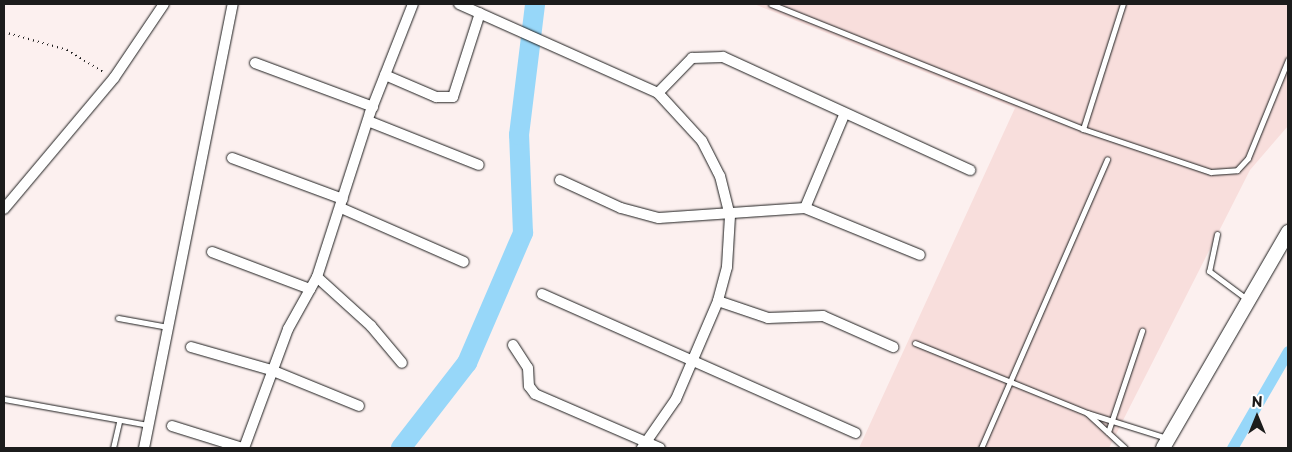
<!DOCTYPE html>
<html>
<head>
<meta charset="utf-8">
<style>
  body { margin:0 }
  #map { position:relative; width:1292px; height:452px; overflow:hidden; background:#fcf0ef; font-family:"Playpen Sans",sans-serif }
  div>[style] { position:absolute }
  .built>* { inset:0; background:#f8dedc }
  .canal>* { height:11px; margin:-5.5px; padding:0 5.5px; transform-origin:5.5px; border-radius:5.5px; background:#97d7f9 }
  .river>* { height:20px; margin:-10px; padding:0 10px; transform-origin:10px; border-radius:10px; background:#97d7f9 }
  .path>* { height:2px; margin-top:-1px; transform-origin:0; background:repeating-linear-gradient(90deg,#1c1c1c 0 1px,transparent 0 5px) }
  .roads { filter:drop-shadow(0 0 1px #1c1c1c) drop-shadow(0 0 1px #1c1c1c) }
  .lane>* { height:5px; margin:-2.5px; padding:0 2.5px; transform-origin:2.5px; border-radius:2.5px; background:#fff }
  .street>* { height:10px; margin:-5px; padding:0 5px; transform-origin:5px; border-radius:5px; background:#fff }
  .secondary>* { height:14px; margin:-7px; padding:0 7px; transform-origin:7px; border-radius:7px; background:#fff }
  span { translate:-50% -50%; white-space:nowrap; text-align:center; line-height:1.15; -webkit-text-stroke:5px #fff; paint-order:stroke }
  .frame { position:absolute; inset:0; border:5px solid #1c1c1c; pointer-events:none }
  .north { position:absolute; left:1232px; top:392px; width:50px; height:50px; -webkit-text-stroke:4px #fff; paint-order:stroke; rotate:0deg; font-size:14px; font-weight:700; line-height:20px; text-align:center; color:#1c1c1c }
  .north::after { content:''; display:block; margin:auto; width:18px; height:22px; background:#1c1c1c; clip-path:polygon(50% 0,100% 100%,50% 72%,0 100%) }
</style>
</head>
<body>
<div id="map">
  <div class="built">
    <div style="clip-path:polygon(754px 4px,1288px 4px,1288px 126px,1250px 170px,1109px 448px,859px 448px,1015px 108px)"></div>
  </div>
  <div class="canal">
    <div style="left:1232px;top:448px;width:112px;rotate:-60deg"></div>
  </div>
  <div class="river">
    <div style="left:401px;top:448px;width:108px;rotate:-52.2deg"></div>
    <div style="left:467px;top:363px;width:142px;rotate:-66.7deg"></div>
    <div style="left:523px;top:233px;width:98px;rotate:-92.3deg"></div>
    <div style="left:519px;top:135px;width:132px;rotate:-83deg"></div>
  </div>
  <div class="path">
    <div style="left:4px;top:32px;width:66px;rotate:15.9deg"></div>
    <div style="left:67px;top:50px;width:44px;rotate:31.2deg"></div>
  </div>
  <div class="roads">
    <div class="lane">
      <div style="left:771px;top:4px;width:336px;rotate:21.8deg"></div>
      <div style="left:1083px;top:129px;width:135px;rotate:18.6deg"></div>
      <div style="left:1211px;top:172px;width:26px;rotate:-4deg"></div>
      <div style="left:1237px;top:170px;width:16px;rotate:-47deg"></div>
      <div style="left:1248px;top:158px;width:106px;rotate:-67.8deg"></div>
      <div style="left:1083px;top:129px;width:131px;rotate:-72.3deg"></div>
      <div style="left:1217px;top:234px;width:38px;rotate:102deg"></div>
      <div style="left:1209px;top:271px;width:49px;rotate:36.6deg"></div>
      <div style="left:118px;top:318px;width:51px;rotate:10.2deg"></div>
      <div style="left:915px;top:343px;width:186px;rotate:22.1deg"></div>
      <div style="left:1087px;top:413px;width:84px;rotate:17.4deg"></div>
      <div style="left:4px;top:399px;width:146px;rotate:10.2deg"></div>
      <div style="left:1088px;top:414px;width:50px;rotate:42.6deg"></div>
      <div style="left:1108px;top:432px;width:107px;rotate:-71.4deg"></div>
      <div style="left:113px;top:448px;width:28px;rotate:-77deg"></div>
      <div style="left:981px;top:448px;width:315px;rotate:-66.4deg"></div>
    </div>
    <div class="street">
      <div style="left:459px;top:4px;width:218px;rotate:24.1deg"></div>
      <div style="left:658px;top:93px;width:65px;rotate:47.5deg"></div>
      <div style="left:702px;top:141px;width:39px;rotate:63deg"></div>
      <div style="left:720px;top:176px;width:41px;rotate:76deg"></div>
      <div style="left:730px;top:216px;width:51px;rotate:93.4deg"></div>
      <div style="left:727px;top:267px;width:35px;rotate:105deg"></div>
      <div style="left:718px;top:301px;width:107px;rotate:113.2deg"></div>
      <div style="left:676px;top:399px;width:60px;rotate:124.8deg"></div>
      <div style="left:255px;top:63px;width:126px;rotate:20.4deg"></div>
      <div style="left:385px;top:75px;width:56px;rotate:23.3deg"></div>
      <div style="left:436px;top:97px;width:17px"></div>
      <div style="left:453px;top:97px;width:88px;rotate:-72.2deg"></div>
      <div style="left:658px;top:93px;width:49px;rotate:-45.8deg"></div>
      <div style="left:692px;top:58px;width:31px;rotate:-2deg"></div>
      <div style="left:723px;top:57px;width:272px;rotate:24.6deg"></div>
      <div style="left:368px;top:121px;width:119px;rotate:21.6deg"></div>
      <div style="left:232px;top:158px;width:118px;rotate:20.3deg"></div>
      <div style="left:560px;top:180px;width:67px;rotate:24.7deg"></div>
      <div style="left:621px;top:208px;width:39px;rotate:15deg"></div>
      <div style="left:659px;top:218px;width:146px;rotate:-3.9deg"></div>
      <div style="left:805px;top:208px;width:124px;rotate:22.2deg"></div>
      <div style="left:341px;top:208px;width:134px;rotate:23.7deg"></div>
      <div style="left:805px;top:208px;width:101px;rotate:-67.2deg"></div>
      <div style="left:4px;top:209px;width:171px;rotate:-50deg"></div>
      <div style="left:114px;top:78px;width:89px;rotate:-56deg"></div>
      <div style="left:212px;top:252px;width:105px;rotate:20.7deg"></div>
      <div style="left:317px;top:277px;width:73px;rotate:42.2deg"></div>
      <div style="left:371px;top:326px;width:48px;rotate:50deg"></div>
      <div style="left:542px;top:294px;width:343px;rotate:23.9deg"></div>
      <div style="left:718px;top:301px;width:53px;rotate:18.8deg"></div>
      <div style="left:768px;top:318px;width:55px;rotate:-2.1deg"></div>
      <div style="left:823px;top:316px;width:77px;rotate:23.9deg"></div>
      <div style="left:513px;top:345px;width:27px;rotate:57deg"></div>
      <div style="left:528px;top:368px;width:18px;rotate:87deg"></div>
      <div style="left:529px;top:386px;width:10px;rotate:53deg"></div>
      <div style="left:535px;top:394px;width:136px;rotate:23.4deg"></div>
      <div style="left:191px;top:347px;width:83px;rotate:16deg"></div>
      <div style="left:271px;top:370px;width:95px;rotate:22.2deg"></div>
      <div style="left:172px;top:426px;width:73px;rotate:17.4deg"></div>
      <div style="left:144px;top:448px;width:453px;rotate:-78.7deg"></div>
      <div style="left:244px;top:448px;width:127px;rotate:-69.7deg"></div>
      <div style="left:288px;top:329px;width:60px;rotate:-60.9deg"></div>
      <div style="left:317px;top:277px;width:172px;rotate:-72.1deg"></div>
      <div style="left:370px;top:113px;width:117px;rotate:-68.5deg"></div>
    </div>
    <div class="secondary">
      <div style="left:1163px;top:448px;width:250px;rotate:-59.9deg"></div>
    </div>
  </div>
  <div class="frame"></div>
  <div class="north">N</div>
</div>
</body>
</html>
